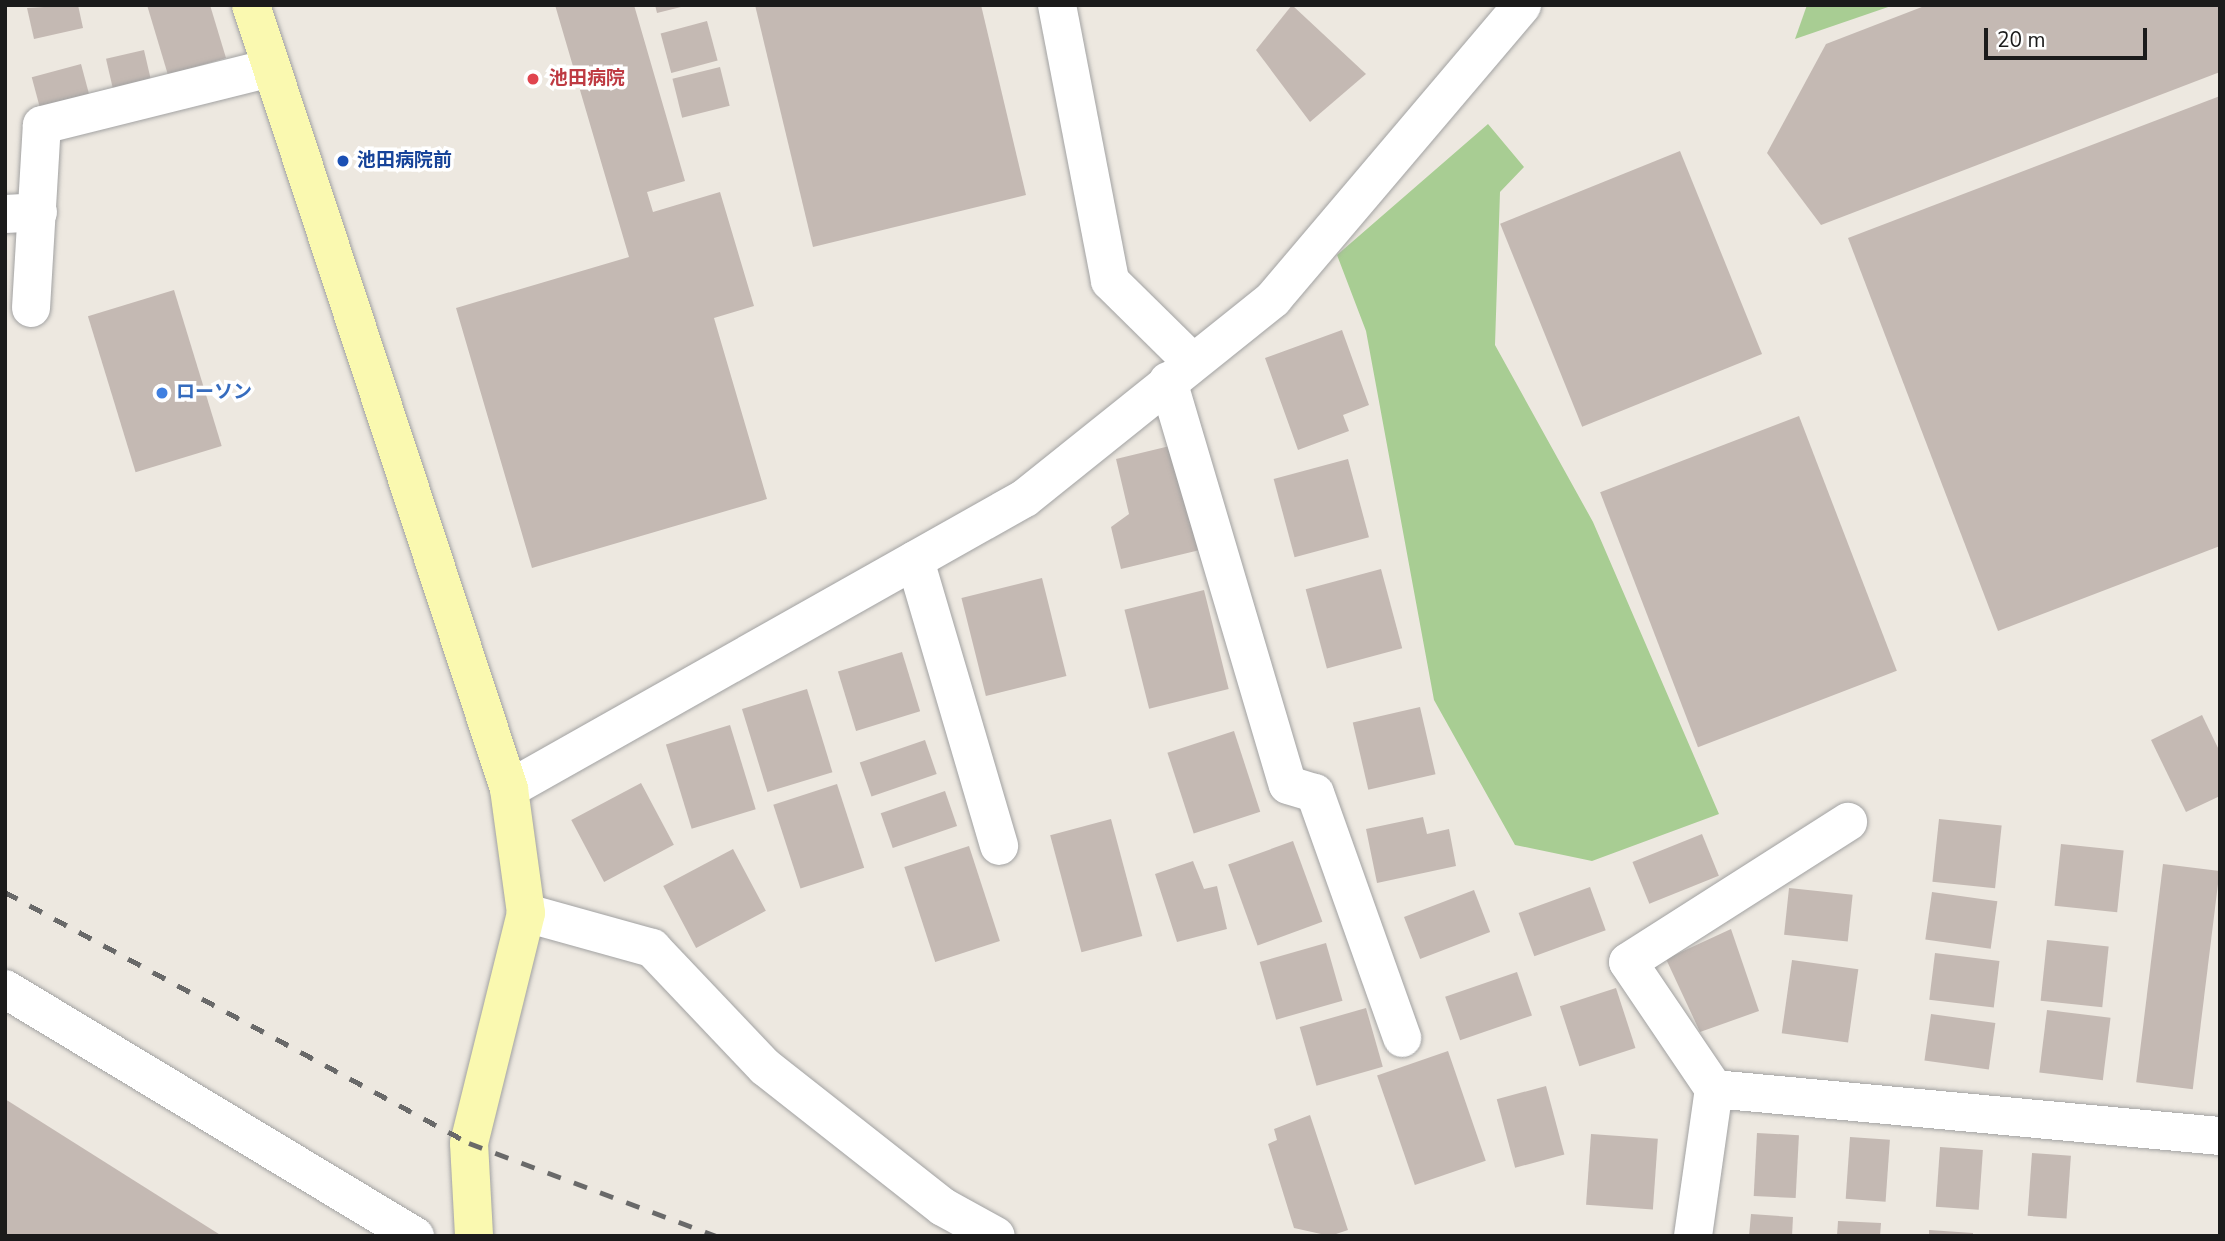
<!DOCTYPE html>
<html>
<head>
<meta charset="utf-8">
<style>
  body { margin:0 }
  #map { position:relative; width:2225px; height:1241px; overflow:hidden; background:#ede8e0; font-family:"Nunito Sans","Noto Sans JP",sans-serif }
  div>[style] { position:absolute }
  .forest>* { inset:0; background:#a8cd93 }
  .building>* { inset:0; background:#c4b9b3; transform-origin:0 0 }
  .roads { filter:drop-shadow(0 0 2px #a2a2a2) drop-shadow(0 0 2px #a2a2a2) }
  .street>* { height:38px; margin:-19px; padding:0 19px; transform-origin:19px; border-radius:19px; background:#fff }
  .secondary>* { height:38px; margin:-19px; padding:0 19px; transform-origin:19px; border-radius:19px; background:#faf9b0 }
  .rail>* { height:5px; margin-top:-2.5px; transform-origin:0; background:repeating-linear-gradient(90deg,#696969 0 14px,transparent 0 28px) }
  .dots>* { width:19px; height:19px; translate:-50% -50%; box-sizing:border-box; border:4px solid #fff; border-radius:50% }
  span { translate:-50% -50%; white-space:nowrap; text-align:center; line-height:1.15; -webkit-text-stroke:7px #fff; paint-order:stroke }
  .health-label { font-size:19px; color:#be3a42; font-weight:700 }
  .left { translate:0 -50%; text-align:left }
  .transit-label { font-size:19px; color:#164399; font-weight:700 }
  .shop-label { font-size:19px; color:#366cbe; font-weight:700 }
  .frame { position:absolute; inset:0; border:7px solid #1b1b1b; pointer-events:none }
  .scale { position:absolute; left:1984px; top:28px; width:163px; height:32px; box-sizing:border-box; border:4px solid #1b1b1b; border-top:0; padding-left:9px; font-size:21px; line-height:24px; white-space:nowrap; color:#1b1b1b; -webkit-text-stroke:5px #fff; paint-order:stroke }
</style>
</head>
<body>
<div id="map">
  <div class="forest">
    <div style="clip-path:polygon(1807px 5px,1894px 5px,1795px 39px)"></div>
    <div style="clip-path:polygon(1488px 124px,1524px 167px,1500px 192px,1495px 345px,1593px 522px,1719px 814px,1592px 861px,1515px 845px,1434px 700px,1366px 331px,1337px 255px)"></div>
  </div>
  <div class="building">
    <div style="clip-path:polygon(78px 5px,83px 28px,34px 39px,27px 8px)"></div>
    <div style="clip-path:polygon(147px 5px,210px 5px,226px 58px,168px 75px)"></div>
    <div style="clip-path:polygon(555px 5px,634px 5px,685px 181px,647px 192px,653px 212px,720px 192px,754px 306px,714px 318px,767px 499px,532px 568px,456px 308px,629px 257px)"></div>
    <div style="clip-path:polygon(655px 5px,684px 5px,685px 6px,657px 13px)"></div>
    <div style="clip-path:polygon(755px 5px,981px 5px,1026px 195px,813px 247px)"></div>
    <div style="clip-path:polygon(1292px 5px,1366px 74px,1310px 122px,1256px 50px)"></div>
    <div style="clip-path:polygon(1927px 5px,2220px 5px,2220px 72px,1821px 225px,1767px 153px,1826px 44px)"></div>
    <div style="left:707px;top:21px;width:41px;height:48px;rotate:75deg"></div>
    <div style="left:144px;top:50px;width:41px;height:39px;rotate:77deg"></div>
    <div style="left:81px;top:64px;width:43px;height:51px;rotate:75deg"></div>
    <div style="left:720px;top:67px;width:40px;height:49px;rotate:76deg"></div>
    <div style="clip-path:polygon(2220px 96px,2220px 546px,1998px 631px,1848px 238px)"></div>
    <div style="left:1680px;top:151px;width:219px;height:194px;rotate:68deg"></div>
    <div style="left:174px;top:290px;width:163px;height:90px;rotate:73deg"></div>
    <div style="clip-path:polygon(1342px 330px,1369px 405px,1343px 415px,1349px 431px,1298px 450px,1265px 358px)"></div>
    <div style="left:1799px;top:416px;width:273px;height:213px;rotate:69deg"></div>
    <div style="clip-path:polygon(1178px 444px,1204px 549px,1121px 569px,1111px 527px,1129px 514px,1116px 459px)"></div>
    <div style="left:1348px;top:459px;width:81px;height:77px;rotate:75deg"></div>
    <div style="left:1381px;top:569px;width:82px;height:78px;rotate:75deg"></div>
    <div style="left:1042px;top:578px;width:101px;height:83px;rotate:76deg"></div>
    <div style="left:1204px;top:590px;width:102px;height:82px;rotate:76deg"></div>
    <div style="left:902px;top:652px;width:62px;height:67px;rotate:73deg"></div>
    <div style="left:807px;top:689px;width:87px;height:68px;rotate:73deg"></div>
    <div style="left:1420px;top:707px;width:69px;height:69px;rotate:77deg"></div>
    <div style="clip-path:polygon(2202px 715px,2220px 752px,2220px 796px,2186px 812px,2151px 740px)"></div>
    <div style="left:730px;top:725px;width:88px;height:67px;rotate:73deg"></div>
    <div style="left:1234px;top:731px;width:85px;height:70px;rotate:72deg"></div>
    <div style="left:925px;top:740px;width:36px;height:69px;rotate:71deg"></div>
    <div style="left:641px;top:783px;width:70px;height:79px;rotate:62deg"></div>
    <div style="left:837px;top:784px;width:88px;height:67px;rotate:72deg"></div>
    <div style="left:945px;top:791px;width:37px;height:68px;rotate:71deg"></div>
    <div style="clip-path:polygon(1423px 817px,1427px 834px,1449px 829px,1456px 866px,1377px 883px,1366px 829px)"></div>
    <div style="left:1111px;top:819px;width:121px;height:63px;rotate:75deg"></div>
    <div style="left:1939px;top:819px;width:63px;height:63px;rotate:6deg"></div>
    <div style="left:1702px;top:834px;width:45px;height:75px;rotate:68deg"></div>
    <div style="left:1293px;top:841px;width:86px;height:69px;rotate:70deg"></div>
    <div style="left:2061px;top:844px;width:63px;height:62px;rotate:6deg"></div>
    <div style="left:969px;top:846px;width:100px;height:68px;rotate:72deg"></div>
    <div style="left:733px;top:849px;width:70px;height:79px;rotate:62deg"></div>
    <div style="clip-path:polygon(1193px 861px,1204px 889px,1217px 886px,1227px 929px,1177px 942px,1155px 874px)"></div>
    <div style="left:2163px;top:864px;width:57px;height:220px;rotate:7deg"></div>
    <div style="left:1590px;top:887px;width:46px;height:76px;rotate:70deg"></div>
    <div style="left:1789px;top:888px;width:64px;height:47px;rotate:6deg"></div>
    <div style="left:1474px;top:890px;width:45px;height:75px;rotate:69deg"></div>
    <div style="left:1932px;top:892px;width:66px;height:48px;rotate:8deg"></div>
    <div style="clip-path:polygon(1731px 929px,1759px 1011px,1700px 1032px,1666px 959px)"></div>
    <div style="left:2047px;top:940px;width:62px;height:61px;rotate:6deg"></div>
    <div style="left:1326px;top:943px;width:60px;height:69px;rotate:74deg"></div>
    <div style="left:1935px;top:953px;width:65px;height:47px;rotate:7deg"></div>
    <div style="left:1792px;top:960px;width:67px;height:74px;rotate:8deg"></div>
    <div style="left:1517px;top:972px;width:46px;height:76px;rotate:71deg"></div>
    <div style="left:1616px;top:988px;width:63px;height:59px;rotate:72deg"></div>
    <div style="left:1366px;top:1008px;width:61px;height:69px;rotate:74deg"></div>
    <div style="left:2047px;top:1010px;width:64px;height:63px;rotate:7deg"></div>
    <div style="left:1931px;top:1014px;width:65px;height:47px;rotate:8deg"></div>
    <div style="left:1448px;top:1051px;width:116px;height:75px;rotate:71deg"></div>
    <div style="left:1546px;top:1086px;width:71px;height:51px;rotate:75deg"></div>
    <div style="clip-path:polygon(5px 1099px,222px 1236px,5px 1236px)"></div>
    <div style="clip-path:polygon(1310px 1115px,1348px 1230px,1330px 1236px,1294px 1228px,1268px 1144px,1277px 1140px,1274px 1129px)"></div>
    <div style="left:1757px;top:1133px;width:42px;height:63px;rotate:3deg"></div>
    <div style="left:1591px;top:1134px;width:67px;height:71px;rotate:4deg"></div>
    <div style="left:1850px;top:1137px;width:40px;height:62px;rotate:4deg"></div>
    <div style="left:1940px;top:1147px;width:43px;height:60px;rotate:4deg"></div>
    <div style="left:2032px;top:1153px;width:39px;height:63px;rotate:4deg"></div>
    <div style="clip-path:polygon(1751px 1214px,1793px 1217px,1792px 1236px,1749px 1236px)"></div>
    <div style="clip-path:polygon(1838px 1221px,1881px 1223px,1880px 1236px,1837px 1236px)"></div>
    <div style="clip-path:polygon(1929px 1230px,1973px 1233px,1973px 1236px,1929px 1236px)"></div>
  </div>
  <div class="roads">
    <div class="street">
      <div style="left:1057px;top:5px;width:281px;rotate:79.1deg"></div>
      <div style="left:1110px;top:281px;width:114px;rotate:44.6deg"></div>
      <div style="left:5px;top:214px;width:33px;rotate:-3deg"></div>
      <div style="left:31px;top:308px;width:183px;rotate:-86.6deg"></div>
      <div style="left:42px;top:125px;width:236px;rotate:-14deg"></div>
      <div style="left:1168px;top:381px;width:421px;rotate:73.5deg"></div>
      <div style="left:1288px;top:785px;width:28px;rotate:17deg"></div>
      <div style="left:1315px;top:793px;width:260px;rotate:70.4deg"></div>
      <div style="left:915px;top:560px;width:298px;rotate:73.6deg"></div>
      <div style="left:509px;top:789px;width:592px;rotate:-29.42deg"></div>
      <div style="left:1025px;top:498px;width:318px;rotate:-38.7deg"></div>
      <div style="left:1273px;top:299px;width:385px;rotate:-49.7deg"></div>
      <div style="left:526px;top:913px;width:131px;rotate:15.5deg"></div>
      <div style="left:652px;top:948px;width:164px;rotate:46.5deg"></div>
      <div style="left:765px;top:1067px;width:226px;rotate:38.2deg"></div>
      <div style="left:943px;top:1207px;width:60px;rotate:28.7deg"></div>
      <div style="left:5px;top:989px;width:479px;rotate:31.1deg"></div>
      <div style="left:1714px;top:1089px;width:153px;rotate:-124.1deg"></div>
      <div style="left:1628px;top:962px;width:261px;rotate:-32.5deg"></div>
      <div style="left:1693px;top:1236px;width:148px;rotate:-81.9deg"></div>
      <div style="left:1714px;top:1089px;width:508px;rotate:5.31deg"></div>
    </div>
    <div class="secondary">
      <div style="left:251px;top:5px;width:825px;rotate:71.78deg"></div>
      <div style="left:509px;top:789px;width:125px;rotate:82.2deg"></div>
      <div style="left:526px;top:913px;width:237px;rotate:103.9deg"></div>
      <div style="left:469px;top:1143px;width:93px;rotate:86.9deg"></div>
    </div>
  </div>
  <div class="rail">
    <div style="left:5px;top:892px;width:528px;rotate:28.41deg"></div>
    <div style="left:469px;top:1143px;width:265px;rotate:20.6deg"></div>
  </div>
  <div class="dots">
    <div style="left:533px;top:79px;background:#e0444e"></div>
    <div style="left:343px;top:161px;background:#1a4fb4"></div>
    <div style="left:162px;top:393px;background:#3f7fe0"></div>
  </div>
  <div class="health-label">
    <span class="left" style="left:549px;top:79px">池田病院</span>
  </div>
  <div class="transit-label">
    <span class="left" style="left:357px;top:161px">池田病院前</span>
  </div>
  <div class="shop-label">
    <span class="left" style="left:176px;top:393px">ローソン</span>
  </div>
  <div class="frame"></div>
  <div class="scale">20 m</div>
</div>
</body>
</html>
